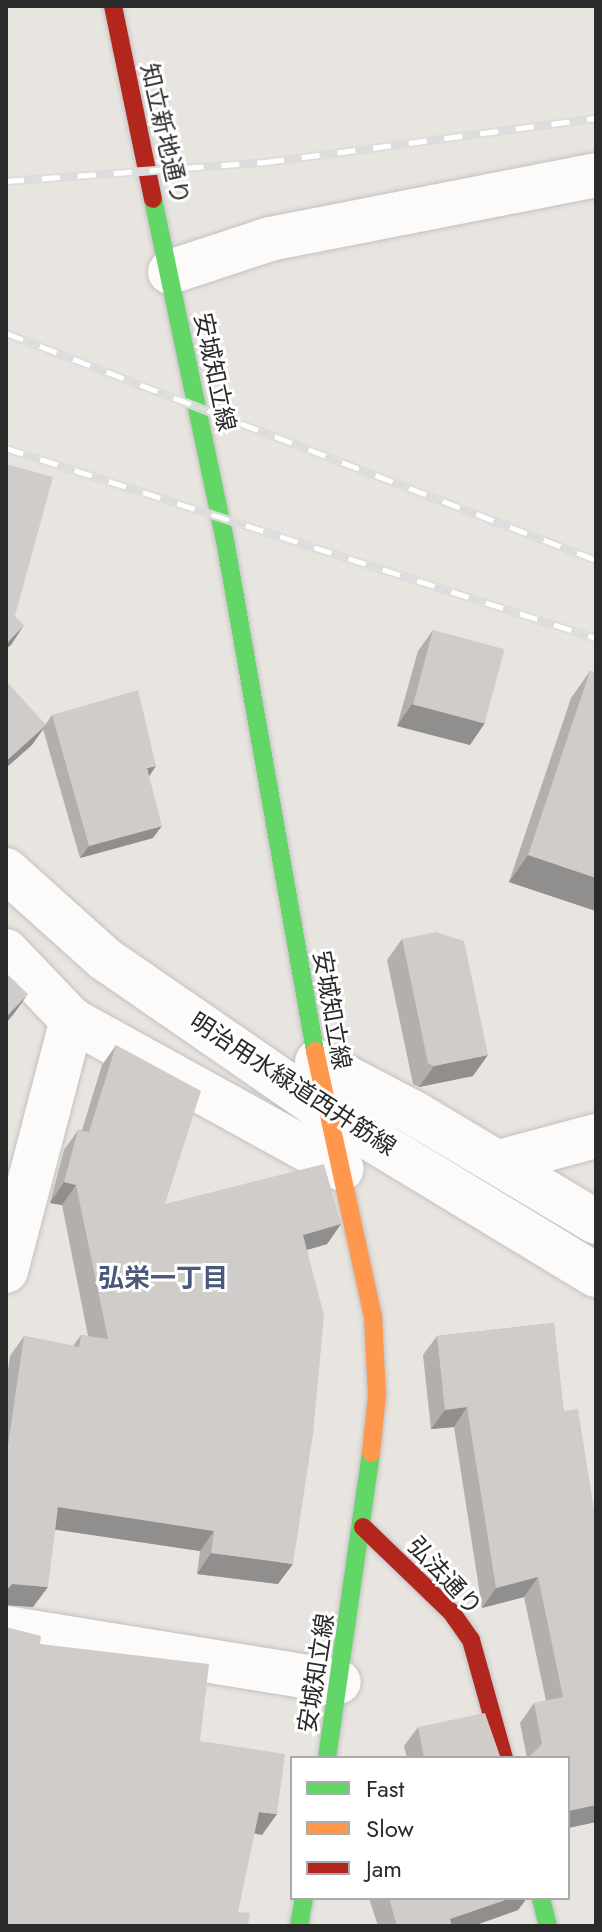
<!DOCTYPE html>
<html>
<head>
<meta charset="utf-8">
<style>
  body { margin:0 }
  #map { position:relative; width:602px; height:1932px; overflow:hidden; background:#e8e4e0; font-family:Jost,"Noto Sans JP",sans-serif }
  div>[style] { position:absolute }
  .roads { filter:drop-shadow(0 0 2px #c2c1c1) drop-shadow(0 0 2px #c2c1c1) }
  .street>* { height:44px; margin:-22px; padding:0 22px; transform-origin:22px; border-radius:22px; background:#fcfbfa }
  .fast>* { height:18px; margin:-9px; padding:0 9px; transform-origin:9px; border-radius:9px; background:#63d668 }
  .slow>* { height:18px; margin:-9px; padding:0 9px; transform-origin:9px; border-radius:9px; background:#ff974d }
  .jam>* { height:18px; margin:-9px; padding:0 9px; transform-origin:9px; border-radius:9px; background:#b3261e }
  .rail>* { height:9px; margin-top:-4.5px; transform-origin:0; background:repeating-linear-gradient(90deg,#fff 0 18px,#deddde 0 36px); box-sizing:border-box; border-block:2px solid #deddde }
  .wall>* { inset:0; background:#b2afad }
  .shaded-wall>* { inset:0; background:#918f8d }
  .building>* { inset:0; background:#cfccc9; transform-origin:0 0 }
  span { translate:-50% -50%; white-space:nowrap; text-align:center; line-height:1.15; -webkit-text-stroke:6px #fff; paint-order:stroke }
  .street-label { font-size:24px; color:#2a2a2a }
  .neighbourhood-label { font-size:26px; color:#4a587b; font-weight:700 }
  .frame { position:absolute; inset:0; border:8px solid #2a2a2a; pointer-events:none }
  .legend { position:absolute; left:290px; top:1756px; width:280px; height:144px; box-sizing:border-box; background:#fff; border:2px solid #aaa; margin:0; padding:10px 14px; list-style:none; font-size:24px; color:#2a2a2a }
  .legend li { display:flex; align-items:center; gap:16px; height:40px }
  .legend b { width:40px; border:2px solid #aaa }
</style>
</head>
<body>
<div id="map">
  <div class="roads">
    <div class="street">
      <div style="left:170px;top:272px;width:105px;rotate:-18.3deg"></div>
      <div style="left:270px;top:239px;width:332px;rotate:-11.1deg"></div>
      <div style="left:6px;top:870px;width:133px;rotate:42deg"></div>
      <div style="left:105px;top:959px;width:267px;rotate:34.6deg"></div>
      <div style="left:325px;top:1111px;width:317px;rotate:31.2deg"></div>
      <div style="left:6px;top:951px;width:95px;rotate:46.3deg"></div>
      <div style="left:72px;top:1020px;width:308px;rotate:28.9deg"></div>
      <div style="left:317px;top:1062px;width:110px;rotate:27.7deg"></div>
      <div style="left:414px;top:1113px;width:212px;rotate:30.9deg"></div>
      <div style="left:499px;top:1162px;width:100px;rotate:-15deg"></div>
      <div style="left:6px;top:1271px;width:260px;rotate:-75.3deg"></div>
      <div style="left:6px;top:1628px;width:337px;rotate:9.2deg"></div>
    </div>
    <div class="fast">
      <div style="left:153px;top:199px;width:355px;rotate:78.1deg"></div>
      <div style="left:226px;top:546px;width:513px;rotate:80deg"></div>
      <div style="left:327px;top:1758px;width:308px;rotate:-81.8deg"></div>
      <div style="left:541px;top:1898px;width:29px;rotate:76deg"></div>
      <div style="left:299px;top:1926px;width:28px;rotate:-80deg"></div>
    </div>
    <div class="slow">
      <div style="left:315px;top:1051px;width:272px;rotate:77.7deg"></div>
      <div style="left:373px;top:1317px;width:78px;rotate:87.1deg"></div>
      <div style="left:377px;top:1395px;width:58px;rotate:95.9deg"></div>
    </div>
    <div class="jam">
      <div style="left:113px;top:6px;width:197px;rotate:78.3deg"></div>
      <div style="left:363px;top:1527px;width:124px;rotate:44deg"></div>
      <div style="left:452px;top:1613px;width:33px;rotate:55deg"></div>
      <div style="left:471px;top:1640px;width:123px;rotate:74.4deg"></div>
    </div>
  </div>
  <div class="rail">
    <div style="left:6px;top:181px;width:261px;rotate:-4.2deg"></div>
    <div style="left:266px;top:162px;width:333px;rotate:-7.6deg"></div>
    <div style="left:6px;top:333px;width:632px;rotate:21.04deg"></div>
    <div style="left:6px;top:448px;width:620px;rotate:17.85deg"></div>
  </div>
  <div class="wall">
    <div style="clip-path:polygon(433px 630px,470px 745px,397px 726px,418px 651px)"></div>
    <div style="clip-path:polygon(590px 671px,596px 673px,596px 911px,509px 882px,571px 698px)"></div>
    <div style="clip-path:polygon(52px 715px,149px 777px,153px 838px,80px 858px,43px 729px,32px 745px)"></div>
    <div style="clip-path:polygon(402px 939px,473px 1076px,419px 1087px,413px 1084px,387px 960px)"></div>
    <div style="clip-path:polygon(116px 1045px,165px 1204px,341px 1224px,327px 1244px,307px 1250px,278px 1584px,197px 1574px,200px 1551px,55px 1529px,33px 1607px,6px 1605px,6px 1384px,10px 1356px,24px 1336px,73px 1346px,81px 1335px,88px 1336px,62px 1205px,50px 1203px,64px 1150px,78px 1130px,82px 1130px,102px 1065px)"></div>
    <div style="clip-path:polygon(554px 1323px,596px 1822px,568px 1828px,568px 1758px,527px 1758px,520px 1723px,534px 1703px,546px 1701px,524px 1597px,482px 1608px,454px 1427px,431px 1429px,423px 1355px,437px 1336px)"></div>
    <div style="clip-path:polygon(418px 1727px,500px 1756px,508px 1758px,407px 1758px,404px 1746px)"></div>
    <div style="clip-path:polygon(369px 1898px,527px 1898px,518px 1910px,473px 1926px,378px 1926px)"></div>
  </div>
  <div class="shaded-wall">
    <div style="clip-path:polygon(24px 625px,11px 645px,6px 649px,6px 644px)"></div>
    <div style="clip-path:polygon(412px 704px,485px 723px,470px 745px,397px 726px)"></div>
    <div style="clip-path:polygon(46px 725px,32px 745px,6px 768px,6px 761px)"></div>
    <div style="clip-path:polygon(156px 766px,148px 778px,147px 768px)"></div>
    <div style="clip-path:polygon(162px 826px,153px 838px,80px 858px,89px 846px)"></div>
    <div style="clip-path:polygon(528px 855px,596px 878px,596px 911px,509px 882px)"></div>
    <div style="clip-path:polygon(28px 994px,13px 1015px,6px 1023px,6px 1017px)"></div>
    <div style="clip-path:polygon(488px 1055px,473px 1076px,419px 1087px,434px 1066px)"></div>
    <div style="clip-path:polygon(64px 1182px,76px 1185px,62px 1205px,50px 1203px)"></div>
    <div style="clip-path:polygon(341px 1224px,327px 1244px,289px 1255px,303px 1235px)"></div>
    <div style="clip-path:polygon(467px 1407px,454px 1427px,431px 1429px,445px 1410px)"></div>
    <div style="clip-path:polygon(58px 1507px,214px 1531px,200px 1551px,44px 1528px)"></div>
    <div style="clip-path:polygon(211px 1553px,293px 1564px,278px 1584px,197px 1574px)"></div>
    <div style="clip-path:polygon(538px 1577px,524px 1597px,482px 1608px,496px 1588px)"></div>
    <div style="clip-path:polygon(12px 1584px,48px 1587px,33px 1607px,6px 1605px,6px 1591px)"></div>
    <div style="clip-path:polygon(596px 1805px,596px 1822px,568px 1828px,568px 1811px)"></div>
    <div style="clip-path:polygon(259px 1812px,277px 1814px,262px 1835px,245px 1832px)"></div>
    <div style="clip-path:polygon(511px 1898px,527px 1898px,518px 1910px,473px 1926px,446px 1926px,450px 1919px)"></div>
  </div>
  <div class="building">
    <div style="clip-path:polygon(6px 464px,53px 477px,15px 616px,24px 625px,6px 644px)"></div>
    <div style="left:433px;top:630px;width:74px;height:77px;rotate:15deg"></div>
    <div style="clip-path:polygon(590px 671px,596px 673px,596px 878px,528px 855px)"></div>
    <div style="clip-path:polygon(6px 681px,46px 725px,6px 761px)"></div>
    <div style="clip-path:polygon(138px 690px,156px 766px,147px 768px,162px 826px,89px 846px,52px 715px)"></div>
    <div style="clip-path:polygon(436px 932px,464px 941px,488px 1055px,434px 1066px,428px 1063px,402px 939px)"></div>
    <div style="clip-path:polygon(6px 973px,28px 994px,6px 1017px)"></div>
    <div style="clip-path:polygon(116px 1045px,201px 1091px,165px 1204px,324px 1164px,341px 1224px,303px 1235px,324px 1315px,313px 1434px,293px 1564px,211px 1553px,214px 1531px,58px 1507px,48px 1587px,12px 1584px,6px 1591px,6px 1459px,24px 1336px,79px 1347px,81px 1335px,108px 1339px,76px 1185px,64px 1182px,78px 1130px,89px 1132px)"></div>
    <div style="clip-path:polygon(554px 1323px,564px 1411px,578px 1409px,596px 1523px,596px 1805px,568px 1811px,568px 1758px,528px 1758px,542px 1744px,534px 1703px,563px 1697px,538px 1577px,496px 1588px,467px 1407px,445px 1410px,437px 1336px)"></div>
    <div style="clip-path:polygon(6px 1627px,41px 1636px,40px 1644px,209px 1664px,200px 1741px,285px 1754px,277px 1814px,259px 1812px,238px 1912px,250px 1913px,248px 1926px,6px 1926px)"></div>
    <div style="clip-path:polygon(485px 1713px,500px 1756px,508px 1758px,424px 1758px,418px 1727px)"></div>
    <div style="clip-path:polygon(389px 1898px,511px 1898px,450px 1919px,452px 1926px,397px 1926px)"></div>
  </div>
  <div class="street-label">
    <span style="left:165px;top:134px;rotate:77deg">知立新地通り</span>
    <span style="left:215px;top:372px;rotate:78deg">安城知立線</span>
    <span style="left:332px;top:1010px;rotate:80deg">安城知立線</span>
    <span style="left:293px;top:1084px;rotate:33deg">明治用水緑道西井筋線</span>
    <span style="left:445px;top:1576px;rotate:47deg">弘法通り</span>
    <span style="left:316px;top:1673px;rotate:-81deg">安城知立線</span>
  </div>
  <div class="neighbourhood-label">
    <span style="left:163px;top:1279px">弘栄一丁目</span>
  </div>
  <div class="frame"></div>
  <ul class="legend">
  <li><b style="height:10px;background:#63d668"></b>Fast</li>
  <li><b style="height:10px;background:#ff974d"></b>Slow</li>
  <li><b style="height:10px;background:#b3261e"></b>Jam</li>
  </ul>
</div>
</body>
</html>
